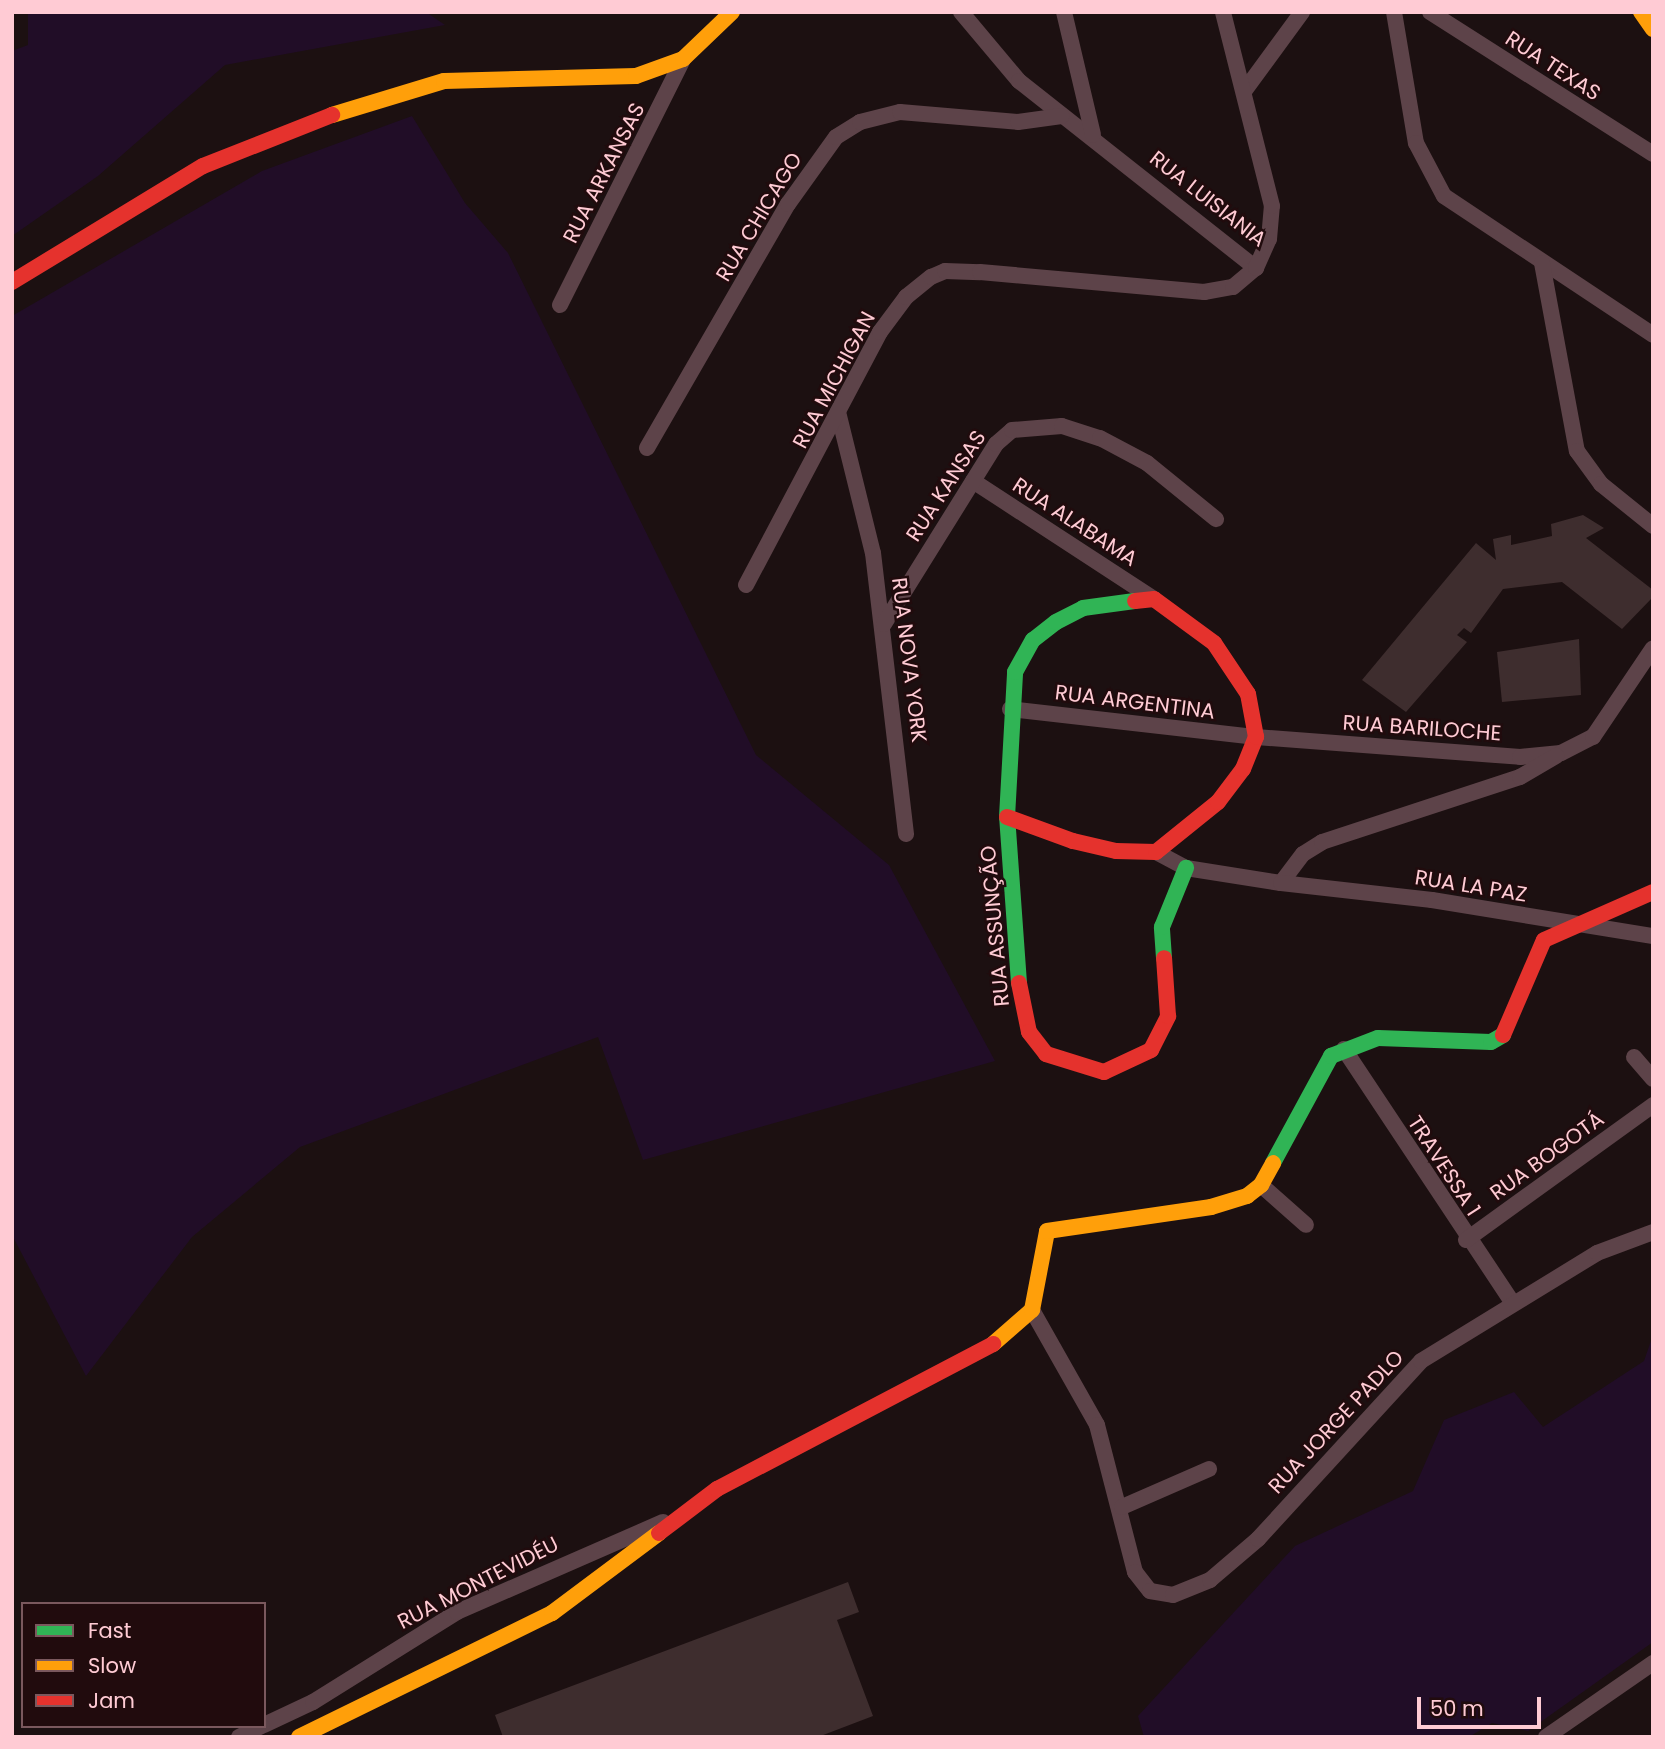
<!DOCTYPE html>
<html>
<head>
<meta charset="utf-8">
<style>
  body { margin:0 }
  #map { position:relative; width:1665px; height:1749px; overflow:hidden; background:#1c1011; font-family:Poppins,sans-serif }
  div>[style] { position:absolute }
  .green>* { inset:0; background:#210d27 }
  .building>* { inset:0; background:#3e2d2e }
  .street>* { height:16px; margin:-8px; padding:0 8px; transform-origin:8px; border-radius:8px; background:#5d4349 }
  .fast>* { height:16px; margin:-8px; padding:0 8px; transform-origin:8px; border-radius:8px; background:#30b455 }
  .slow>* { height:16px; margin:-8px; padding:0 8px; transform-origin:8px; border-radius:8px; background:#ff9f0a }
  .jam>* { height:16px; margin:-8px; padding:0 8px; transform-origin:8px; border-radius:8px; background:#e5322d }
  span { translate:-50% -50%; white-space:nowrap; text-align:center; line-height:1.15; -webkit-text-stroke:5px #210b0d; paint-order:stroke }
  .street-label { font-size:21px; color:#ffcbd4 }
  .frame { position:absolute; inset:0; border:14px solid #ffcbd4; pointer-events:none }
  .legend { position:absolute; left:21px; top:1602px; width:245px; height:126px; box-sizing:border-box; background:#210b0d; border:2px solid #7a585d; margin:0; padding:9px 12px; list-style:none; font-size:21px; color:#ffcbd4 }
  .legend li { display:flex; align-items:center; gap:14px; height:35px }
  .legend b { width:35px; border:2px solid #7a585d }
  .scale { position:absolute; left:1417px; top:1697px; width:124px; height:32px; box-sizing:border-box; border:4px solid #ffcbd4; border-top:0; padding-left:9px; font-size:21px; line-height:24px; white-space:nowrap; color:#ffcbd4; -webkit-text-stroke:5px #210b0d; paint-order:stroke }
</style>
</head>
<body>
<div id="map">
  <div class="green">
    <div style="clip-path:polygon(28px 12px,426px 12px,445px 25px,225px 65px,98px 176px,12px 236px,12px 51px,28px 45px)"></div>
    <div style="clip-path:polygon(412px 116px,465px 203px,508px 253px,756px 755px,889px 865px,995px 1061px,643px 1160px,598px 1037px,300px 1147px,192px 1237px,86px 1376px,12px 1235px,12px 316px,262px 171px)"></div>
    <div style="clip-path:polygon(1653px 1335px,1653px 1642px,1528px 1731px,1492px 1723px,1469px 1737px,1144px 1737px,1138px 1716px,1295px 1546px,1413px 1491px,1444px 1420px,1514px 1392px,1543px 1427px,1644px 1361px)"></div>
  </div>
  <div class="building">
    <div style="clip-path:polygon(1583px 515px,1604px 528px,1586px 538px,1653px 590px,1653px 597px,1622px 629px,1562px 582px,1503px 589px,1471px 633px,1464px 628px,1457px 635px,1467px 642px,1406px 712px,1362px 680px,1476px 543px,1496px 560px,1493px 539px,1511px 535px,1511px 545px,1552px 536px,1551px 524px)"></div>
    <div style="clip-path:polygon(1579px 639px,1581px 695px,1502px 702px,1497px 652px)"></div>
    <div style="clip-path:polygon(848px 1582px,859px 1612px,837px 1620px,873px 1716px,818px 1737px,503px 1737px,495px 1715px)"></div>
  </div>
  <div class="street">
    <div style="left:961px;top:12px;width:90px;rotate:50deg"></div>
    <div style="left:1019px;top:81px;width:302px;rotate:38.3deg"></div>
    <div style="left:1064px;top:12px;width:126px;rotate:76.7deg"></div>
    <div style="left:1394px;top:12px;width:133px;rotate:80.5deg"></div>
    <div style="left:1416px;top:143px;width:60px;rotate:62.2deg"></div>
    <div style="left:1444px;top:196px;width:251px;rotate:33.6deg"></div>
    <div style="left:1430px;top:12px;width:264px;rotate:32.5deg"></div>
    <div style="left:1245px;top:90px;width:97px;rotate:-53.8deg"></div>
    <div style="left:1542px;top:263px;width:191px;rotate:79.5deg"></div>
    <div style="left:1577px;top:451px;width:41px;rotate:54deg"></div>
    <div style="left:1601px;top:484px;width:67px;rotate:38.9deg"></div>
    <div style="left:560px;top:305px;width:275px;rotate:-63.4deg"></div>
    <div style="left:838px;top:412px;width:145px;rotate:76.1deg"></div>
    <div style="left:873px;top:553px;width:283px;rotate:83.3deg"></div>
    <div style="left:647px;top:448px;width:282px;rotate:-60deg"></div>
    <div style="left:788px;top:204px;width:82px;rotate:-54.4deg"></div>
    <div style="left:836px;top:137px;width:28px;rotate:-32deg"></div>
    <div style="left:860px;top:122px;width:41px;rotate:-14deg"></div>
    <div style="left:900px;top:112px;width:118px;rotate:4.8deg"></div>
    <div style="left:1018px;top:122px;width:44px;rotate:-7.8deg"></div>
    <div style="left:973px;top:481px;width:216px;rotate:33.1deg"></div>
    <div style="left:746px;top:585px;width:286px;rotate:-62.1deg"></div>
    <div style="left:880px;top:332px;width:44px;rotate:-53.4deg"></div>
    <div style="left:906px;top:297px;width:32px;rotate:-39deg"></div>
    <div style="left:931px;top:277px;width:15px;rotate:-23deg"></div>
    <div style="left:945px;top:271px;width:35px;rotate:2deg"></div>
    <div style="left:980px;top:272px;width:225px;rotate:5.1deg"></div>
    <div style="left:1204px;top:292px;width:29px;rotate:-10deg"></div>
    <div style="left:1233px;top:287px;width:30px;rotate:-40deg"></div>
    <div style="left:1256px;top:268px;width:32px;rotate:-66deg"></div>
    <div style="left:1269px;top:239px;width:33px;rotate:-85deg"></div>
    <div style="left:1272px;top:206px;width:200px;rotate:-104.2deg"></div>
    <div style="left:884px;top:624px;width:212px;rotate:-58.1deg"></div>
    <div style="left:996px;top:444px;width:21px;rotate:-41deg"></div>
    <div style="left:1012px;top:430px;width:50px;rotate:-4.6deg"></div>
    <div style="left:1062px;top:426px;width:40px;rotate:18deg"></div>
    <div style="left:1100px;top:438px;width:53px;rotate:28deg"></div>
    <div style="left:1147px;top:463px;width:89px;rotate:39.1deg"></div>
    <div style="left:1010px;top:709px;width:248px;rotate:6.5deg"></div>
    <div style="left:1256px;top:737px;width:265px;rotate:4.3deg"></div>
    <div style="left:1520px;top:757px;width:41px;rotate:-5.6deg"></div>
    <div style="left:1561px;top:753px;width:36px;rotate:-27deg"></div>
    <div style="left:1593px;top:737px;width:107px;rotate:-56deg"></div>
    <div style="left:1156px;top:852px;width:34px;rotate:28deg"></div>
    <div style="left:1186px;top:868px;width:96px;rotate:9deg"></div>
    <div style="left:1281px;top:883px;width:36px;rotate:-53deg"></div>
    <div style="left:1303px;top:854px;width:22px;rotate:-32deg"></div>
    <div style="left:1322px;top:842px;width:208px;rotate:-18.2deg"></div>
    <div style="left:1520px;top:777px;width:42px;rotate:-30.3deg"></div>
    <div style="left:1281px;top:883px;width:152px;rotate:6.4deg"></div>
    <div style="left:1432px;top:900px;width:224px;rotate:9.3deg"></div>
    <div style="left:1344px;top:1049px;width:304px;rotate:56.4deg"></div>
    <div style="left:1634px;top:1057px;width:29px;rotate:49deg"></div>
    <div style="left:1261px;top:1185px;width:60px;rotate:41.6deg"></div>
    <div style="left:1466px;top:1240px;width:231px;rotate:-35.8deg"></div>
    <div style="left:1032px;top:1310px;width:132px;rotate:60.5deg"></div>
    <div style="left:1097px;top:1425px;width:152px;rotate:75.5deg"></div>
    <div style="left:1135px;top:1572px;width:24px;rotate:52deg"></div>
    <div style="left:1150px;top:1591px;width:23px;rotate:10deg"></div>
    <div style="left:1173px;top:1595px;width:40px;rotate:-22deg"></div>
    <div style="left:1210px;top:1580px;width:63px;rotate:-40.5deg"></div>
    <div style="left:1258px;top:1539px;width:241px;rotate:-47.5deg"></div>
    <div style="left:1421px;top:1361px;width:206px;rotate:-31.5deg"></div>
    <div style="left:1597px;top:1253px;width:60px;rotate:-20.6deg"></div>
    <div style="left:1122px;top:1507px;width:95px;rotate:-23.6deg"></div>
    <div style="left:264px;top:1725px;width:54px;rotate:-25.1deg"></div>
    <div style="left:313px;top:1702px;width:170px;rotate:-32deg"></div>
    <div style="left:457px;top:1612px;width:225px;rotate:-23.6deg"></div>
    <div style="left:239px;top:1737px;width:25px;rotate:-26deg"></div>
    <div style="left:1546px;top:1737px;width:130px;rotate:-34.7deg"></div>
  </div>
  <div class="fast">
    <div style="left:1164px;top:958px;width:31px;rotate:-94deg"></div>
    <div style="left:1162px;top:927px;width:64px;rotate:-67.9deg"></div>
    <div style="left:1019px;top:983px;width:166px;rotate:-94.1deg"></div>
    <div style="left:1007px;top:817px;width:145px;rotate:-86.8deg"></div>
    <div style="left:1015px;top:672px;width:37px;rotate:-61deg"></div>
    <div style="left:1033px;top:640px;width:29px;rotate:-38deg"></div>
    <div style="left:1056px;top:622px;width:30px;rotate:-27deg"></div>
    <div style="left:1083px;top:608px;width:52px;rotate:-7.7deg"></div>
    <div style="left:1273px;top:1163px;width:122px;rotate:-61.5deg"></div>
    <div style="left:1331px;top:1056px;width:50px;rotate:-21deg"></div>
    <div style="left:1378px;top:1038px;width:113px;rotate:2deg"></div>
    <div style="left:1491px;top:1042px;width:14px;rotate:-30deg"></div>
  </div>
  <div class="slow">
    <div style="left:1641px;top:12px;width:21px;rotate:55deg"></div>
    <div style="left:332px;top:115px;width:117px;rotate:-16.9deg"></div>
    <div style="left:444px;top:81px;width:192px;rotate:-1.5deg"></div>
    <div style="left:636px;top:76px;width:50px;rotate:-19.9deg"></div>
    <div style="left:683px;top:59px;width:68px;rotate:-43.8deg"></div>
    <div style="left:993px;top:1344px;width:52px;rotate:-41.1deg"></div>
    <div style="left:1032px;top:1310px;width:80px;rotate:-79.2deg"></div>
    <div style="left:1047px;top:1231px;width:166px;rotate:-8.3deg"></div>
    <div style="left:1211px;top:1207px;width:38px;rotate:-17deg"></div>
    <div style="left:1247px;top:1196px;width:18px;rotate:-38deg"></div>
    <div style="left:1261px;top:1185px;width:25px;rotate:-61deg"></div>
    <div style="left:299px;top:1737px;width:282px;rotate:-26.1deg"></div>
    <div style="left:552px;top:1613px;width:134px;rotate:-36.8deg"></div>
  </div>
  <div class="jam">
    <div style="left:12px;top:282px;width:223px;rotate:-31.3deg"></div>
    <div style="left:203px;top:166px;width:139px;rotate:-21.6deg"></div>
    <div style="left:1007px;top:817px;width:70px;rotate:20deg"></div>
    <div style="left:1073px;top:841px;width:44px;rotate:13.1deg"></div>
    <div style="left:1116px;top:851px;width:40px;rotate:1.4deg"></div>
    <div style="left:1156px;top:852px;width:80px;rotate:-38.9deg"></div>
    <div style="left:1218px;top:802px;width:41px;rotate:-52.9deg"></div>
    <div style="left:1243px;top:769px;width:35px;rotate:-68deg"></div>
    <div style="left:1256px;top:737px;width:44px;rotate:-100.5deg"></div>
    <div style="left:1248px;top:694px;width:61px;rotate:-123.7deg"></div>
    <div style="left:1214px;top:643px;width:74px;rotate:-143.7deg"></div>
    <div style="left:1154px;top:599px;width:19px;rotate:174deg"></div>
    <div style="left:1019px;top:983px;width:50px;rotate:78.5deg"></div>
    <div style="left:1029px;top:1032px;width:28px;rotate:52deg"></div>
    <div style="left:1046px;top:1054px;width:61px;rotate:17.2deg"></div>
    <div style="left:1104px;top:1072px;width:52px;rotate:-25.1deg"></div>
    <div style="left:1151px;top:1050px;width:38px;rotate:-63deg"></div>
    <div style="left:1168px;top:1016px;width:58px;rotate:-93.9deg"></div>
    <div style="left:1503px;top:1035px;width:103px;rotate:-66.7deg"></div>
    <div style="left:1544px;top:940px;width:119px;rotate:-23.8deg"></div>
    <div style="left:659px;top:1533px;width:73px;rotate:-37.2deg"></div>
    <div style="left:717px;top:1489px;width:312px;rotate:-27.7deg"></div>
  </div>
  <div class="street-label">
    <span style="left:1553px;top:66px;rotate:33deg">RUA TEXAS</span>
    <span style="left:604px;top:173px;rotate:-63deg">RUA ARKANSAS</span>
    <span style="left:1208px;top:199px;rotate:38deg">RUA LUISIANIA</span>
    <span style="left:759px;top:217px;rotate:-59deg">RUA CHICAGO</span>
    <span style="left:834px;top:380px;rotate:-62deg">RUA MICHIGAN</span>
    <span style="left:946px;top:486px;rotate:-57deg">RUA KANSAS</span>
    <span style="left:1075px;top:522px;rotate:33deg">RUA ALABAMA</span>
    <span style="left:909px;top:660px;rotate:83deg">RUA NOVA YORK</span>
    <span style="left:1135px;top:702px;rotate:7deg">RUA ARGENTINA</span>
    <span style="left:1422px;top:728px;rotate:4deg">RUA BARILOCHE</span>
    <span style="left:1471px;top:886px;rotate:9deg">RUA LA PAZ</span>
    <span style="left:995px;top:926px;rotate:-95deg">RUA ASSUNÇÃO</span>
    <span style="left:1547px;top:1156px;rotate:-36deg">RUA BOGOTÁ</span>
    <span style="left:1444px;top:1166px;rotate:57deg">TRAVESSA 1</span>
    <span style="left:1336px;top:1422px;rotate:-47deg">RUA JORGE PADLO</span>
    <span style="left:478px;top:1583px;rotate:-27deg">RUA MONTEVIDÉU</span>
  </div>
  <div class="frame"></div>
  <ul class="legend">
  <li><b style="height:9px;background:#30b455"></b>Fast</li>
  <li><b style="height:9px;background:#ff9f0a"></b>Slow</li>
  <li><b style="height:9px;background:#e5322d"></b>Jam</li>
  </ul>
  <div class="scale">50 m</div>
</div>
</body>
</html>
